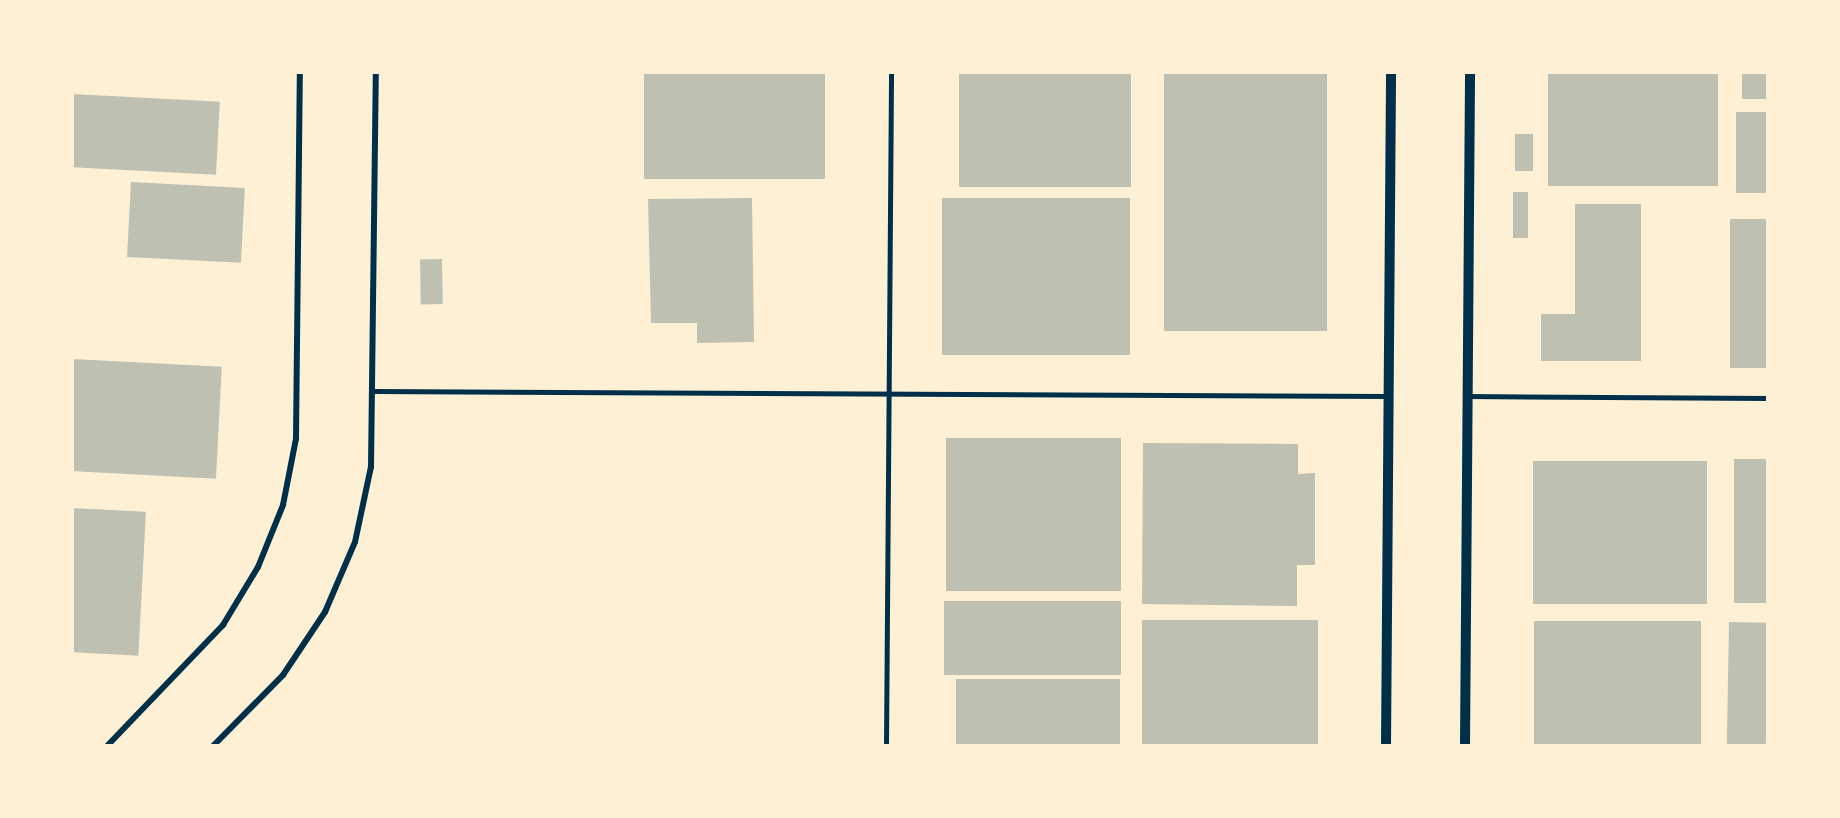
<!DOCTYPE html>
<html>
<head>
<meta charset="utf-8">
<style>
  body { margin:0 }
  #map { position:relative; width:1840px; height:818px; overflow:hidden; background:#fdf0d5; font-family:Rubik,sans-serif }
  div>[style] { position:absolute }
  .building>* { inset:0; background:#bec0b2; transform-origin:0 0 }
  .service>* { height:4.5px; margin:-2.25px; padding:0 2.25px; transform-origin:2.25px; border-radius:2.25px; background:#003049 }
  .minor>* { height:6px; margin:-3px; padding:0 3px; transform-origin:3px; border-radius:3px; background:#003049 }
  .tertiary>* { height:10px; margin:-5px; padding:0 5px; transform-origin:5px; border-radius:5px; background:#003049 }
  span { translate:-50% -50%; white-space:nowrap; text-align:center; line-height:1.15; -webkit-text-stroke:4.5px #fdf0d5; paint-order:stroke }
  .frame { position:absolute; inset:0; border:74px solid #fdf0d5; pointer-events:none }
</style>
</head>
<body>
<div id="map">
  <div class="building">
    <div style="left:644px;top:72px;width:181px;height:107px"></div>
    <div style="left:959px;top:72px;width:172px;height:115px"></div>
    <div style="left:1164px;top:72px;width:163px;height:259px"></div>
    <div style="left:1548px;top:72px;width:170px;height:114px"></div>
    <div style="left:1742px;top:72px;width:26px;height:27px"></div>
    <div style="left:72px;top:94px;width:148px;height:73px;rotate:3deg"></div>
    <div style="left:1736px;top:112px;width:32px;height:81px"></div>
    <div style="left:1515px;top:134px;width:18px;height:37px"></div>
    <div style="left:131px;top:182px;width:114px;height:75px;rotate:3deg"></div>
    <div style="left:1513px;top:192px;width:15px;height:46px"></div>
    <div style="clip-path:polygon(752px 198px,754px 342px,697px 343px,697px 323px,651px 323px,648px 199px)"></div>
    <div style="left:942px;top:198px;width:188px;height:157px"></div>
    <div style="clip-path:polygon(1575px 204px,1641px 204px,1641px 361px,1541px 361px,1541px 314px,1575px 314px)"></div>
    <div style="left:1730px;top:219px;width:38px;height:149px"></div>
    <div style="left:442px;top:259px;width:45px;height:22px;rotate:89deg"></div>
    <div style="left:72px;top:359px;width:150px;height:112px;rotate:3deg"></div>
    <div style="left:946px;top:438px;width:175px;height:153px"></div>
    <div style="clip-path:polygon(1143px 443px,1298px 444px,1298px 474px,1315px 473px,1315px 565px,1297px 565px,1297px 606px,1142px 604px)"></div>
    <div style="left:1734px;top:459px;width:34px;height:144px"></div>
    <div style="left:1533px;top:461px;width:174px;height:143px"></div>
    <div style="left:72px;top:508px;width:74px;height:144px;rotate:3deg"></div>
    <div style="left:944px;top:601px;width:177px;height:74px"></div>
    <div style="left:1142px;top:620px;width:176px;height:126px"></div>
    <div style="left:1534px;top:621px;width:167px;height:125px"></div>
    <div style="left:1729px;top:622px;width:39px;height:124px;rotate:1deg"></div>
    <div style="left:956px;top:679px;width:164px;height:67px"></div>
  </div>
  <div class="service">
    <div style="left:373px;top:391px;width:1015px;rotate:0.28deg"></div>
    <div style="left:1467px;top:396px;width:301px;rotate:0.4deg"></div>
    <div style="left:886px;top:746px;width:674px;rotate:-89.57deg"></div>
  </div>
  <div class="minor">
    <div style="left:107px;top:746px;width:168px;rotate:-46.2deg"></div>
    <div style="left:223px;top:625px;width:68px;rotate:-58.9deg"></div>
    <div style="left:258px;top:567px;width:67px;rotate:-68deg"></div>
    <div style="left:283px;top:505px;width:67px;rotate:-78.9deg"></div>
    <div style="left:296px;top:439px;width:367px;rotate:-89.4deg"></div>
    <div style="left:213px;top:746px;width:100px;rotate:-45.4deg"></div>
    <div style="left:283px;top:675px;width:76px;rotate:-56.3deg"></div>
    <div style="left:325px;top:612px;width:76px;rotate:-66.8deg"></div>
    <div style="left:355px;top:542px;width:77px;rotate:-78deg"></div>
    <div style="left:371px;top:467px;width:395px;rotate:-89.3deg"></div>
  </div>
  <div class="tertiary">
    <div style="left:1386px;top:746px;width:674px;rotate:-89.57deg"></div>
    <div style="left:1465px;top:746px;width:674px;rotate:-89.57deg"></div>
  </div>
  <div class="frame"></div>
</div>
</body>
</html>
